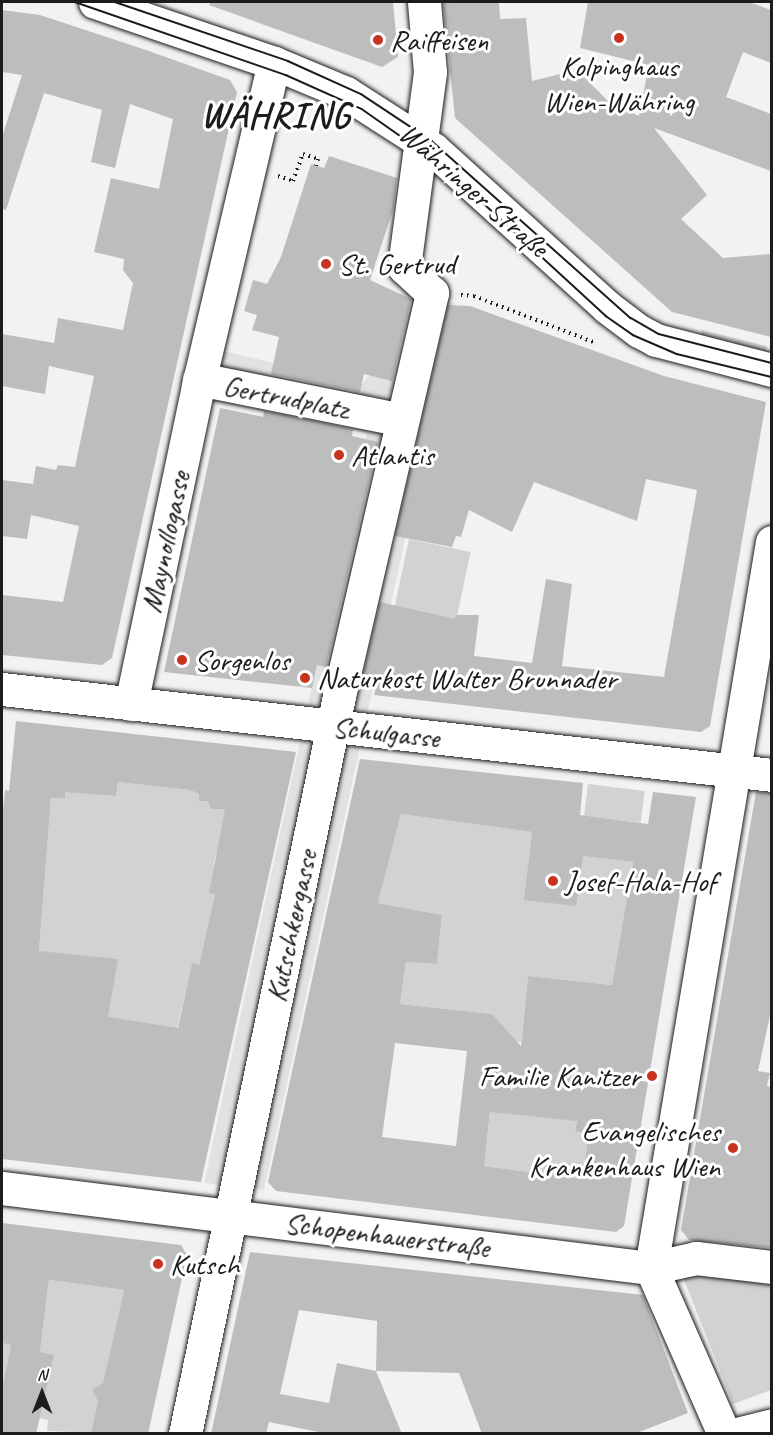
<!DOCTYPE html>
<html>
<head>
<meta charset="utf-8">
<style>
  body { margin:0 }
  #map { position:relative; width:773px; height:1435px; overflow:hidden; background:#f2f2f2; font-family:Caveat,sans-serif }
  div>[style] { position:absolute }
  .built>* { inset:0; background:#e2e2e2 }
  .green>* { inset:0; background:#d2d2d2; transform-origin:0 0 }
  .building>* { inset:0; background:#bdbdbd }
  .path>* { height:4px; margin-top:-2px; transform-origin:0; background:repeating-linear-gradient(90deg,#1c1c1c 0 1.5px,transparent 0 6px) }
  .roads { filter:drop-shadow(0 0 2px #1c1c1c) drop-shadow(0 0 2px #1c1c1c) }
  .minor>* { height:33px; margin:-16.5px; padding:0 16.5px; transform-origin:16.5px; border-radius:16.5px; background:#fff }
  .major>* { height:33px; margin:-16.5px; padding:0 16.5px; transform-origin:16.5px; border-radius:16.5px; background:#fff }
  .tram>* { height:1.5px; margin:-0.75px; padding:0 0.75px; transform-origin:0.75px; border-radius:0.75px; background:#1c1c1c }
  .dots>* { width:16px; height:16px; translate:-50% -50%; box-sizing:border-box; border:3px solid #fff; border-radius:50% }
  span { translate:-50% -50%; white-space:nowrap; text-align:center; line-height:1.15; -webkit-text-stroke:6px #fff; paint-order:stroke }
  .poi-label { font-size:30px; color:#1c1c1c }
  .left { translate:0 -50%; text-align:left }
  .right { translate:-100% -50%; text-align:right }
  .street-label { font-size:30px; color:#1c1c1c }
  .district-label { font-size:36px; color:#1c1c1c; font-weight:700; letter-spacing:1.5px }
  .frame { position:absolute; inset:0; border:3px solid #1c1c1c; pointer-events:none }
  .north { position:absolute; left:12px; top:1363px; width:60px; height:60px; -webkit-text-stroke:4px #fff; paint-order:stroke; rotate:0deg; font-size:16px; font-weight:700; line-height:24px; text-align:center; color:#1c1c1c }
  .north::after { content:''; display:block; margin:auto; width:21px; height:27px; background:#1c1c1c; clip-path:polygon(50% 0,100% 100%,50% 72%,0 100%) }
</style>
</head>
<body>
<div id="map">
  <div class="built">
    <div style="clip-path:polygon(402px 292px,456px 304px,264px 1190px,204px 1183px,367px 433px,204px 399px,215px 349px,362px 384px,386px 355px)"></div>
  </div>
  <div class="green">
    <div style="left:702px;top:330px;width:67px;height:7px;rotate:14deg"></div>
    <div style="left:409px;top:539px;width:63px;height:69px;rotate:12deg"></div>
    <div style="clip-path:polygon(67px 780px,104px 795px,116px 796px,118px 782px,190px 790px,199px 794px,199px 801px,233px 797px,214px 862px,215px 894px,199px 965px,192px 964px,176px 1034px,107px 1022px,39px 951px,51px 798px,64px 798px)"></div>
    <div style="left:588px;top:784px;width:57px;height:32px;rotate:7deg"></div>
    <div style="clip-path:polygon(401px 814px,532px 832px,525px 899px,583px 856px,633px 862px,612px 985px,528px 976px,521px 1042px,497px 1039px,492px 1014px,400px 1004px,406px 962px,437px 964px,442px 915px,378px 903px)"></div>
    <div style="clip-path:polygon(586px 1067px,575px 1130px,589px 1133px,582px 1179px,454px 1162px,486px 1151px,490px 1112px)"></div>
    <div style="clip-path:polygon(681px 1272px,771px 1277px,771px 1390px,733px 1404px)"></div>
    <div style="clip-path:polygon(49px 1280px,124px 1290px,107px 1366px,109px 1384px,96px 1388px,98px 1401px,93px 1427px,98px 1433px,47px 1431px,48px 1420px,40px 1418px,40px 1352px)"></div>
    <div style="clip-path:polygon(2px 1343px,11px 1345px,2px 1389px)"></div>
  </div>
  <div class="building">
    <div style="clip-path:polygon(210px 2px,393px 2px,398px 57px,382px 67px,209px 5px)"></div>
    <div style="clip-path:polygon(443px 2px,499px 2px,500px 19px,526px 18px,532px 81px,577px 70px,609px 102px,639px 116px,649px 65px,580px 48px,588px 2px,749px 2px,771px 10px,771px 63px,743px 52px,726px 97px,771px 114px,771px 171px,654px 128px,707px 195px,681px 219px,723px 258px,771px 254px,771px 337px,672px 312px,455px 118px)"></div>
    <div style="clip-path:polygon(2px 10px,40px 15px,146px 50px,230px 80px,237px 92px,112px 658px,102px 665px,2px 655px,2px 595px,63px 602px,79px 526px,31px 515px,27px 539px,2px 536px,2px 480px,33px 484px,36px 466px,56px 470px,58px 465px,75px 467px,94px 376px,49px 366px,45px 394px,2px 386px,2px 334px,54px 343px,58px 318px,123px 330px,133px 283px,123px 270px,124px 259px,94px 252px,111px 178px,159px 189px,173px 119px,130px 104px,115px 168px,91px 162px,102px 110px,44px 93px,6px 210px,2px 209px,2px 137px,22px 75px,2px 72px)"></div>
    <div style="clip-path:polygon(329px 156px,397px 178px,393px 210px,370px 280px,411px 299px,392px 381px,364px 374px,360px 392px,271px 374px,279px 337px,252px 330px,257px 315px,244px 311px,253px 280px,267px 284px,281px 257px,311px 164px,324px 168px)"></div>
    <div style="clip-path:polygon(448px 305px,470px 306px,664px 376px,766px 402px,710px 726px,701px 732px,374px 695px,378px 679px,363px 675px,380px 602px,455px 619px,456px 615px,479px 615px,474px 656px,532px 663px,546px 579px,572px 584px,562px 666px,664px 677px,697px 490px,646px 479px,637px 521px,534px 482px,512px 532px,469px 510px,461px 537px,456px 536px,452px 547px,395px 536px)"></div>
    <div style="clip-path:polygon(220px 408px,263px 417px,264px 411px,353px 429px,352px 436px,378px 442px,326px 667px,317px 665px,312px 688px,164px 672px)"></div>
    <div style="clip-path:polygon(evenodd,16px 721px,296px 752px,201px 1182px,2px 1159px,2px 822px,5px 790px,9px 791px,16px 721px,118px 782px,190px 790px,199px 794px,199px 801px,208px 801px,211px 809px,225px 809px,209px 893px,215px 894px,199px 965px,192px 963px,178px 1028px,108px 1017px,118px 959px,39px 951px,51px 798px,65px 798px,65px 792px,116px 796px,118px 782px)"></div>
    <div style="clip-path:polygon(evenodd,360px 759px,583px 783px,580px 815px,648px 824px,653px 792px,696px 797px,624px 1226px,616px 1232px,276px 1191px,268px 1182px,360px 759px,401px 814px,532px 832px,524px 900px,576px 906px,583px 856px,633px 862px,612px 985px,528px 976px,521px 1046px,492px 1014px,400px 1004px,406px 962px,437px 964px,442px 915px,378px 903px,401px 814px,360px 759px,395px 1043px,467px 1051px,456px 1146px,382px 1137px,395px 1043px,360px 759px,490px 1112px,577px 1121px,575px 1131px,589px 1133px,582px 1179px,484px 1166px,490px 1112px)"></div>
    <div style="clip-path:polygon(756px 792px,771px 793px,771px 1011px,758px 1071px,770px 1073px,767px 1086px,771px 1087px,771px 1248px,689px 1240px,681px 1230px)"></div>
    <div style="clip-path:polygon(2px 1223px,181px 1245px,187px 1255px,148px 1434px,91px 1434px,98px 1401px,92px 1390px,103px 1383px,124px 1290px,49px 1280px,40px 1352px,54px 1355px,36px 1434px,2px 1434px,2px 1389px,11px 1345px,2px 1343px)"></div>
    <div style="clip-path:polygon(evenodd,250px 1252px,643px 1295px,688px 1413px,634px 1434px,482px 1434px,459px 1373px,376px 1371px,402px 1434px,328px 1434px,269px 1422px,266px 1434px,211px 1434px,250px 1252px,299px 1310px,377px 1321px,376px 1371px,337px 1363px,329px 1403px,280px 1394px,299px 1310px)"></div>
  </div>
  <div class="path">
    <div style="left:278px;top:176px;width:16px;rotate:18deg"></div>
    <div style="left:293px;top:181px;width:29px;rotate:-70deg"></div>
    <div style="left:303px;top:154px;width:16px;rotate:18deg"></div>
    <div style="left:318px;top:159px;width:7px;rotate:106deg"></div>
    <div style="left:461px;top:295px;width:13px;rotate:4deg"></div>
    <div style="left:474px;top:296px;width:131px;rotate:21.1deg"></div>
  </div>
  <div class="roads">
    <div class="minor">
      <div style="left:199px;top:379px;width:207px;rotate:11.4deg"></div>
      <div style="left:2px;top:689px;width:775px;rotate:6.37deg"></div>
      <div style="left:131px;top:704px;width:325px;rotate:-78.1deg"></div>
      <div style="left:198px;top:386px;width:332px;rotate:-76.8deg"></div>
      <div style="left:2px;top:1188px;width:654px;rotate:7.03deg"></div>
      <div style="left:651px;top:1268px;width:46px;rotate:-12.5deg"></div>
      <div style="left:696px;top:1258px;width:77px;rotate:6.8deg"></div>
      <div style="left:185px;top:1434px;width:754px;rotate:-78.21deg"></div>
      <div style="left:339px;top:696px;width:414px;rotate:-77deg"></div>
      <div style="left:432px;top:293px;width:38px;rotate:-137deg"></div>
      <div style="left:404px;top:267px;width:197px;rotate:-82.4deg"></div>
      <div style="left:430px;top:72px;width:70px;rotate:-94.9deg"></div>
      <div style="left:724px;top:1434px;width:181px;rotate:-113.7deg"></div>
      <div style="left:651px;top:1268px;width:736px;rotate:-80.54deg"></div>
      <div style="left:737px;top:1434px;width:36px;rotate:-14deg"></div>
    </div>
    <div class="major">
      <div style="left:95px;top:2px;width:189px;rotate:18.8deg"></div>
      <div style="left:274px;top:63px;width:78px;rotate:22.6deg"></div>
      <div style="left:346px;top:93px;width:103px;rotate:32.8deg"></div>
      <div style="left:433px;top:149px;width:235px;rotate:42.2deg"></div>
      <div style="left:607px;top:307px;width:40px;rotate:37deg"></div>
      <div style="left:639px;top:331px;width:19px;rotate:28deg"></div>
      <div style="left:656px;top:340px;width:120px;rotate:14.5deg"></div>
    </div>
  </div>
  <div class="tram">
    <div style="left:75px;top:2px;width:223px;rotate:19.1deg"></div>
    <div style="left:286px;top:75px;width:83px;rotate:24.1deg"></div>
    <div style="left:362px;top:109px;width:99px;rotate:35.1deg"></div>
    <div style="left:443px;top:166px;width:222px;rotate:42.6deg"></div>
    <div style="left:606px;top:316px;width:33px;rotate:35deg"></div>
    <div style="left:633px;top:335px;width:48px;rotate:23.4deg"></div>
    <div style="left:677px;top:354px;width:98px;rotate:13.6deg"></div>
    <div style="left:115px;top:2px;width:183px;rotate:18.8deg"></div>
    <div style="left:288px;top:61px;width:80px;rotate:24.3deg"></div>
    <div style="left:361px;top:94px;width:85px;rotate:33.5deg"></div>
    <div style="left:432px;top:141px;width:266px;rotate:41.7deg"></div>
    <div style="left:631px;top:318px;width:32px;rotate:30deg"></div>
    <div style="left:659px;top:334px;width:117px;rotate:14.4deg"></div>
  </div>
  <div class="dots">
    <div style="left:619px;top:38px;background:#c8321e"></div>
    <div style="left:378px;top:40px;background:#c8321e"></div>
    <div style="left:326px;top:264px;background:#c8321e"></div>
    <div style="left:339px;top:455px;background:#c8321e"></div>
    <div style="left:182px;top:660px;background:#c8321e"></div>
    <div style="left:305px;top:678px;background:#c8321e"></div>
    <div style="left:553px;top:881px;background:#c8321e"></div>
    <div style="left:652px;top:1076px;background:#c8321e"></div>
    <div style="left:733px;top:1148px;background:#c8321e"></div>
    <div style="left:158px;top:1264px;background:#c8321e"></div>
  </div>
  <div class="poi-label">
    <span class="left" style="left:390px;top:40px">Raiffeisen</span>
    <span style="left:619px;top:83px">Kolpinghaus<br>Wien-Währing</span>
    <span class="left" style="left:338px;top:264px">St. Gertrud</span>
    <span class="left" style="left:351px;top:455px">Atlantis</span>
    <span class="left" style="left:194px;top:660px">Sorgenlos</span>
    <span class="left" style="left:317px;top:678px">Naturkost Walter Brunnader</span>
    <span class="left" style="left:565px;top:881px">Josef-Hala-Hof</span>
    <span class="right" style="left:640px;top:1076px">Familie Kanitzer</span>
    <span class="right" style="left:720px;top:1148px">Evangelisches<br>Krankenhaus Wien</span>
    <span class="left" style="left:170px;top:1264px">Kutsch</span>
  </div>
  <div class="street-label">
    <span style="left:474px;top:190px;rotate:41deg">Währinger Straße</span>
    <span style="left:286px;top:397px;rotate:11deg">Gertrudplatz</span>
    <span style="left:165px;top:542px;rotate:-78deg">Maynollogasse</span>
    <span style="left:386px;top:732px;rotate:6deg">Schulgasse</span>
    <span style="left:291px;top:926px;rotate:-78deg">Kutschkergasse</span>
    <span style="left:387px;top:1235px;rotate:7deg">Schopenhauerstraße</span>
  </div>
  <div class="district-label">
    <span style="left:276px;top:116px">WÄHRING</span>
  </div>
  <div class="frame"></div>
  <div class="north">N</div>
</div>
</body>
</html>
